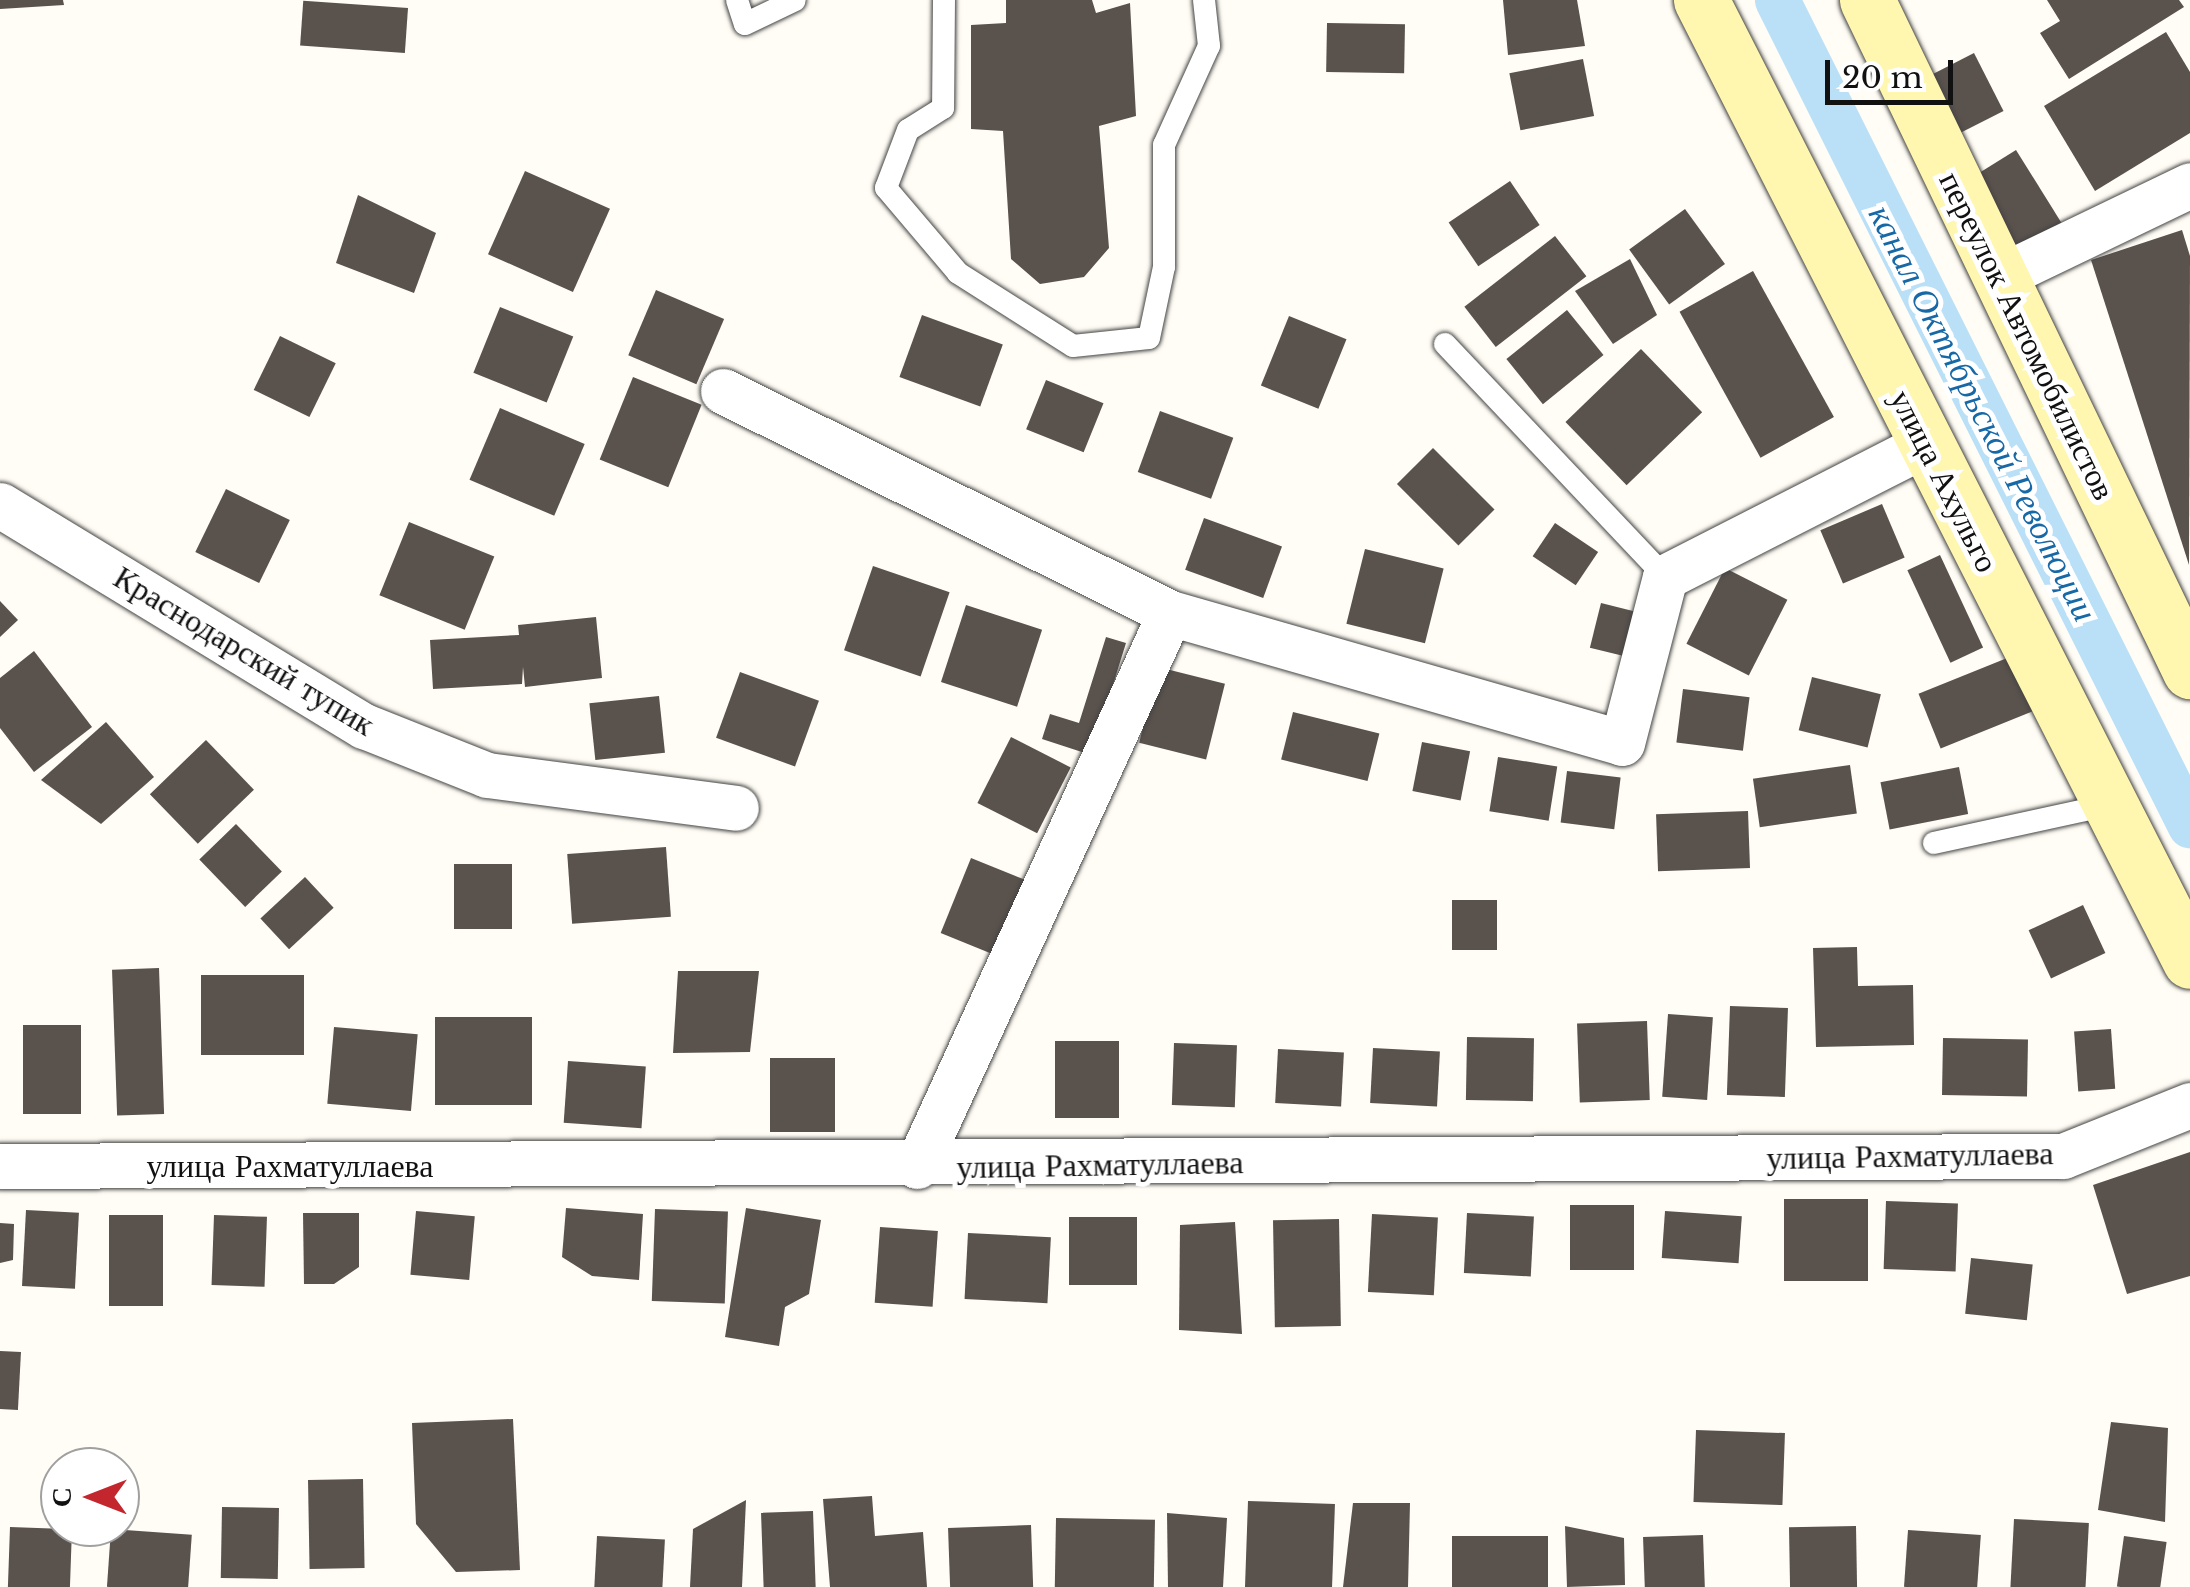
<!DOCTYPE html>
<html>
<head>
<meta charset="utf-8">
<style>
  body { margin:0 }
  #map { position:relative; width:2190px; height:1587px; overflow:hidden; background:#fffdf5; font-family:"Libre Baskerville",serif }
  div>[style] { position:absolute }
  .canal>* { height:45px; margin:-22.5px; padding:0 22.5px; transform-origin:22.5px; border-radius:22.5px; background:#b9e0f7 }
  .building>* { inset:0; background:#5a524d; transform-origin:0 0 }
  .roads { filter:drop-shadow(0 0 2px #444) drop-shadow(0 0 2px #444) }
  .service>* { height:22px; margin:-11px; padding:0 11px; transform-origin:11px; border-radius:11px; background:#fff }
  .minor>* { height:45px; margin:-22.5px; padding:0 22.5px; transform-origin:22.5px; border-radius:22.5px; background:#fff }
  .secondary>* { height:55px; margin:-27.5px; padding:0 27.5px; transform-origin:27.5px; border-radius:27.5px; background:#fff6b0 }
  span { translate:-50% -50%; white-space:nowrap; text-align:center; line-height:1.15; -webkit-text-stroke:10px #fff; paint-order:stroke }
  .street-label { font-size:32px; color:#111 }
  .water-label { font-size:35px; color:#1768a6; font-style:italic }
  .north { position:absolute; left:40px; top:1447px; width:100px; height:100px; box-sizing:border-box; background:#fff; border:2px solid #a0a0a0; border-radius:50%; rotate:270deg; font-size:28px; font-weight:700; line-height:40px; text-align:center; color:#111 }
  .north::after { content:''; display:block; margin:auto; width:35px; height:45px; background:#c4262e; clip-path:polygon(50% 0,100% 100%,50% 72%,0 100%) }
  .scale { position:absolute; left:1825px; top:60px; width:128px; height:45px; box-sizing:border-box; border:5px solid #111; border-top:0; padding-left:12px; font-size:30px; line-height:35px; white-space:nowrap; color:#111; -webkit-text-stroke:8px #fff; paint-order:stroke }
</style>
</head>
<body>
<div id="map">
  <div class="canal">
    <div style="left:1777px;top:0;width:923px;rotate:63.43deg"></div>
  </div>
  <div class="building">
    <div style="clip-path:polygon(0 0,63px 0,64px 5px,0 9px)"></div>
    <div style="clip-path:polygon(1006px 0,1092px 0,1096px 13px,1130px 3px,1136px 116px,1099px 126px,1109px 248px,1084px 277px,1040px 284px,1011px 259px,1003px 131px,971px 129px,971px 25px,1006px 23px)"></div>
    <div style="clip-path:polygon(1503px 0,1577px 0,1585px 46px,1508px 55px)"></div>
    <div style="clip-path:polygon(2047px 0,2179px 0,2184px 7px,2069px 79px,2040px 33px,2060px 21px)"></div>
    <div style="left:408px;top:8px;width:45px;height:105px;rotate:94deg"></div>
    <div style="left:1327px;top:23px;width:78px;height:49px;rotate:1deg"></div>
    <div style="clip-path:polygon(2166px 32px,2190px 72px,2190px 133px,2095px 191px,2044px 106px)"></div>
    <div style="left:1974px;top:53px;width:65px;height:57px;rotate:63deg"></div>
    <div style="left:1583px;top:59px;width:58px;height:75px;rotate:79deg"></div>
    <div style="left:2016px;top:150px;width:86px;height:54px;rotate:58deg"></div>
    <div style="left:525px;top:171px;width:93px;height:91px;rotate:24deg"></div>
    <div style="left:1510px;top:181px;width:53px;height:74px;rotate:56deg"></div>
    <div style="clip-path:polygon(358px 195px,436px 233px,414px 293px,336px 263px)"></div>
    <div style="left:1685px;top:209px;width:68px;height:69px;rotate:54deg"></div>
    <div style="clip-path:polygon(2182px 230px,2190px 256px,2189px 565px,2091px 260px)"></div>
    <div style="left:1555px;top:236px;width:51px;height:115px;rotate:52deg"></div>
    <div style="clip-path:polygon(1630px 259px,1657px 315px,1613px 344px,1575px 291px)"></div>
    <div style="left:1753px;top:271px;width:167px;height:84px;rotate:61deg"></div>
    <div style="left:656px;top:290px;width:74px;height:71px;rotate:23deg"></div>
    <div style="left:500px;top:307px;width:79px;height:71px;rotate:22deg"></div>
    <div style="left:1567px;top:310px;width:58px;height:78px;rotate:51deg"></div>
    <div style="left:922px;top:315px;width:86px;height:66px;rotate:20deg"></div>
    <div style="left:1289px;top:316px;width:62px;height:75px;rotate:22deg"></div>
    <div style="left:280px;top:336px;width:62px;height:60px;rotate:26deg"></div>
    <div style="left:1641px;top:349px;width:88px;height:105px;rotate:46deg"></div>
    <div style="left:633px;top:377px;width:74px;height:89px;rotate:22deg"></div>
    <div style="left:1046px;top:380px;width:62px;height:53px;rotate:22deg"></div>
    <div style="left:500px;top:408px;width:92px;height:78px;rotate:23deg"></div>
    <div style="left:1160px;top:411px;width:78px;height:65px;rotate:20deg"></div>
    <div style="left:1433px;top:448px;width:87px;height:51px;rotate:45deg"></div>
    <div style="left:226px;top:489px;width:71px;height:70px;rotate:26deg"></div>
    <div style="left:1882px;top:504px;width:58px;height:67px;rotate:67deg"></div>
    <div style="left:1204px;top:518px;width:83px;height:55px;rotate:20deg"></div>
    <div style="left:409px;top:522px;width:92px;height:79px;rotate:22deg"></div>
    <div style="left:1555px;top:523px;width:52px;height:40px;rotate:34deg"></div>
    <div style="left:1365px;top:549px;width:81px;height:77px;rotate:14deg"></div>
    <div style="left:1940px;top:555px;width:102px;height:36px;rotate:65deg"></div>
    <div style="left:873px;top:566px;width:81px;height:89px;rotate:19deg"></div>
    <div style="left:1725px;top:568px;width:70px;height:85px;rotate:27deg"></div>
    <div style="clip-path:polygon(0 601px,18px 620px,0 637px)"></div>
    <div style="left:1601px;top:603px;width:37px;height:46px;rotate:14deg"></div>
    <div style="left:966px;top:605px;width:80px;height:81px;rotate:18deg"></div>
    <div style="clip-path:polygon(596px 617px,602px 678px,525px 687px,523px 667px,522px 684px,433px 689px,430px 640px,519px 635px,518px 625px)"></div>
    <div style="clip-path:polygon(1106px 637px,1126px 643px,1091px 755px,1042px 739px,1050px 714px,1079px 723px)"></div>
    <div style="left:2027px;top:650px;width:59px;height:117px;rotate:68deg"></div>
    <div style="clip-path:polygon(34px 651px,92px 727px,34px 772px,0 728px,0 678px)"></div>
    <div style="left:1158px;top:667px;width:69px;height:78px;rotate:14deg"></div>
    <div style="left:740px;top:672px;width:84px;height:70px;rotate:20deg"></div>
    <div style="left:1812px;top:677px;width:71px;height:55px;rotate:14deg"></div>
    <div style="left:1683px;top:689px;width:67px;height:54px;rotate:7deg"></div>
    <div style="left:659px;top:696px;width:57px;height:70px;rotate:84deg"></div>
    <div style="left:1293px;top:712px;width:89px;height:49px;rotate:14deg"></div>
    <div style="clip-path:polygon(106px 722px,154px 777px,101px 824px,41px 780px)"></div>
    <div style="left:1011px;top:737px;width:67px;height:74px;rotate:27deg"></div>
    <div style="left:206px;top:740px;width:69px;height:78px;rotate:46deg"></div>
    <div style="left:1422px;top:742px;width:49px;height:50px;rotate:11deg"></div>
    <div style="left:1498px;top:757px;width:60px;height:55px;rotate:9deg"></div>
    <div style="left:1850px;top:765px;width:49px;height:98px;rotate:82deg"></div>
    <div style="left:1959px;top:767px;width:48px;height:80px;rotate:79deg"></div>
    <div style="left:1567px;top:771px;width:54px;height:52px;rotate:7deg"></div>
    <div style="left:1748px;top:811px;width:57px;height:92px;rotate:88deg"></div>
    <div style="left:236px;top:824px;width:66px;height:51px;rotate:46deg"></div>
    <div style="left:666px;top:847px;width:70px;height:99px;rotate:86deg"></div>
    <div style="left:971px;top:858px;width:59px;height:81px;rotate:22deg"></div>
    <div style="left:512px;top:864px;width:65px;height:58px;rotate:90deg"></div>
    <div style="left:305px;top:877px;width:42px;height:61px;rotate:47deg"></div>
    <div style="left:1452px;top:900px;width:45px;height:50px"></div>
    <div style="left:2083px;top:905px;width:53px;height:60px;rotate:65deg"></div>
    <div style="clip-path:polygon(1857px 947px,1858px 986px,1913px 985px,1914px 1045px,1816px 1047px,1813px 948px)"></div>
    <div style="left:159px;top:968px;width:146px;height:47px;rotate:88deg"></div>
    <div style="clip-path:polygon(678px 971px,759px 971px,750px 1052px,673px 1053px)"></div>
    <div style="left:201px;top:975px;width:103px;height:80px"></div>
    <div style="left:1730px;top:1006px;width:58px;height:89px;rotate:2deg"></div>
    <div style="left:1668px;top:1014px;width:45px;height:83px;rotate:4deg"></div>
    <div style="left:532px;top:1017px;width:88px;height:97px;rotate:90deg"></div>
    <div style="left:1647px;top:1021px;width:79px;height:70px;rotate:88deg"></div>
    <div style="left:23px;top:1025px;width:58px;height:89px"></div>
    <div style="left:334px;top:1027px;width:84px;height:77px;rotate:5deg"></div>
    <div style="left:2111px;top:1029px;width:60px;height:37px;rotate:86deg"></div>
    <div style="left:1467px;top:1037px;width:67px;height:63px;rotate:1deg"></div>
    <div style="left:1943px;top:1038px;width:85px;height:57px;rotate:1deg"></div>
    <div style="left:1119px;top:1041px;width:77px;height:64px;rotate:90deg"></div>
    <div style="left:1174px;top:1043px;width:63px;height:62px;rotate:2deg"></div>
    <div style="left:1373px;top:1048px;width:67px;height:55px;rotate:3deg"></div>
    <div style="left:1278px;top:1049px;width:66px;height:54px;rotate:3deg"></div>
    <div style="left:770px;top:1058px;width:65px;height:74px"></div>
    <div style="left:568px;top:1061px;width:78px;height:62px;rotate:4deg"></div>
    <div style="clip-path:polygon(2190px 1152px,2190px 1276px,2127px 1294px,2093px 1185px)"></div>
    <div style="left:1784px;top:1199px;width:84px;height:82px"></div>
    <div style="left:1886px;top:1201px;width:72px;height:68px;rotate:2deg"></div>
    <div style="left:1570px;top:1205px;width:64px;height:65px"></div>
    <div style="clip-path:polygon(566px 1208px,643px 1214px,639px 1280px,592px 1276px,562px 1257px)"></div>
    <div style="clip-path:polygon(746px 1208px,821px 1220px,809px 1294px,785px 1307px,779px 1346px,725px 1337px)"></div>
    <div style="left:655px;top:1209px;width:73px;height:92px;rotate:2deg"></div>
    <div style="left:26px;top:1210px;width:53px;height:76px;rotate:3deg"></div>
    <div style="left:416px;top:1211px;width:59px;height:64px;rotate:5deg"></div>
    <div style="left:1665px;top:1211px;width:77px;height:47px;rotate:4deg"></div>
    <div style="clip-path:polygon(303px 1213px,359px 1213px,359px 1267px,334px 1284px,304px 1284px)"></div>
    <div style="left:1467px;top:1213px;width:67px;height:60px;rotate:3deg"></div>
    <div style="left:1372px;top:1214px;width:66px;height:78px;rotate:3deg"></div>
    <div style="left:109px;top:1215px;width:54px;height:91px"></div>
    <div style="left:214px;top:1215px;width:53px;height:70px;rotate:2deg"></div>
    <div style="left:1069px;top:1217px;width:68px;height:68px"></div>
    <div style="left:1339px;top:1219px;width:107px;height:66px;rotate:89deg"></div>
    <div style="clip-path:polygon(1235px 1222px,1242px 1334px,1179px 1330px,1180px 1225px)"></div>
    <div style="clip-path:polygon(0 1223px,14px 1224px,13px 1260px,0 1263px)"></div>
    <div style="left:880px;top:1227px;width:58px;height:76px;rotate:4deg"></div>
    <div style="left:968px;top:1233px;width:83px;height:66px;rotate:3deg"></div>
    <div style="left:1971px;top:1258px;width:62px;height:56px;rotate:6deg"></div>
    <div style="left:0;top:1351px;width:21px;height:58px;rotate:3deg"></div>
    <div style="clip-path:polygon(513px 1419px,520px 1570px,456px 1572px,416px 1524px,412px 1423px)"></div>
    <div style="clip-path:polygon(2111px 1422px,2168px 1428px,2165px 1522px,2098px 1510px)"></div>
    <div style="left:1696px;top:1430px;width:89px;height:72px;rotate:2deg"></div>
    <div style="left:363px;top:1479px;width:89px;height:55px;rotate:89deg"></div>
    <div style="clip-path:polygon(872px 1496px,875px 1536px,923px 1532px,927px 1587px,830px 1587px,823px 1499px)"></div>
    <div style="clip-path:polygon(746px 1500px,742px 1587px,690px 1587px,693px 1529px)"></div>
    <div style="left:1248px;top:1501px;width:87px;height:86px;rotate:2deg"></div>
    <div style="clip-path:polygon(1353px 1503px,1410px 1503px,1408px 1587px,1343px 1587px)"></div>
    <div style="left:222px;top:1507px;width:57px;height:71px;rotate:1deg"></div>
    <div style="left:813px;top:1511px;width:76px;height:52px;rotate:88deg"></div>
    <div style="clip-path:polygon(1167px 1513px,1227px 1518px,1223px 1587px,1168px 1587px)"></div>
    <div style="left:1056px;top:1518px;width:99px;height:69px;rotate:1deg"></div>
    <div style="left:2014px;top:1519px;width:75px;height:68px;rotate:3deg"></div>
    <div style="left:1031px;top:1525px;width:62px;height:83px;rotate:88deg"></div>
    <div style="clip-path:polygon(1565px 1526px,1624px 1538px,1625px 1585px,1567px 1587px)"></div>
    <div style="left:1856px;top:1526px;width:61px;height:67px;rotate:89deg"></div>
    <div style="left:10px;top:1527px;width:62px;height:60px;rotate:2deg"></div>
    <div style="left:111px;top:1529px;width:81px;height:58px;rotate:4deg"></div>
    <div style="left:1908px;top:1530px;width:73px;height:57px;rotate:4deg"></div>
    <div style="left:1703px;top:1535px;width:52px;height:60px;rotate:88deg"></div>
    <div style="left:597px;top:1536px;width:68px;height:51px;rotate:3deg"></div>
    <div style="left:1452px;top:1536px;width:96px;height:51px"></div>
    <div style="left:2124px;top:1536px;width:43px;height:51px;rotate:8deg"></div>
  </div>
  <div class="roads">
    <div class="service">
      <div style="left:737px;top:0;width:25px;rotate:72deg"></div>
      <div style="left:745px;top:24px;width:55px;rotate:-25.6deg"></div>
      <div style="left:944px;top:0;width:108px;rotate:90.5deg"></div>
      <div style="left:943px;top:108px;width:41px;rotate:147.8deg"></div>
      <div style="left:908px;top:130px;width:62px;rotate:110.8deg"></div>
      <div style="left:886px;top:188px;width:111px;rotate:49.7deg"></div>
      <div style="left:958px;top:273px;width:136px;rotate:32.4deg"></div>
      <div style="left:1073px;top:346px;width:76px;rotate:-6deg"></div>
      <div style="left:1149px;top:338px;width:73px;rotate:-78.1deg"></div>
      <div style="left:1164px;top:267px;width:122px;rotate:-90deg"></div>
      <div style="left:1164px;top:145px;width:109px;rotate:-65.6deg"></div>
      <div style="left:1209px;top:46px;width:46px;rotate:-96.2deg"></div>
      <div style="left:1445px;top:344px;width:320px;rotate:46.6deg"></div>
      <div style="left:1934px;top:843px;width:179px;rotate:-12.3deg"></div>
    </div>
    <div class="minor">
      <div style="left:1997px;top:278px;width:214px;rotate:-25.7deg"></div>
      <div style="left:723px;top:391px;width:499px;rotate:26.4deg"></div>
      <div style="left:1170px;top:613px;width:470px;rotate:16deg"></div>
      <div style="left:1622px;top:743px;width:171px;rotate:-75.5deg"></div>
      <div style="left:1665px;top:577px;width:293px;rotate:-27deg"></div>
      <div style="left:0;top:505px;width:426px;rotate:31.3deg"></div>
      <div style="left:364px;top:726px;width:132px;rotate:21.7deg"></div>
      <div style="left:487px;top:775px;width:251px;rotate:7.5deg"></div>
      <div style="left:0;top:1166px;width:2063px;rotate:-0.28deg"></div>
      <div style="left:2063px;top:1156px;width:137px;rotate:-21.9deg"></div>
      <div style="left:917px;top:1166px;width:608px;rotate:-65.42deg"></div>
    </div>
    <div class="secondary">
      <div style="left:1701px;top:0;width:1078px;rotate:63.03deg"></div>
      <div style="left:1867px;top:0;width:745px;rotate:64.3deg"></div>
    </div>
  </div>
  <div class="street-label">
    <span style="left:2027px;top:336px;rotate:64deg">переулок Автомобилистов</span>
    <span style="left:1944px;top:481px;rotate:63deg">улица Ахульго</span>
    <span style="left:244px;top:651px;rotate:31deg">Краснодарский тупик</span>
    <span style="left:1910px;top:1156px;rotate:-1deg">улица Рахматуллаева</span>
    <span style="left:1100px;top:1165px;rotate:-1deg">улица Рахматуллаева</span>
    <span style="left:290px;top:1166px">улица Рахматуллаева</span>
  </div>
  <div class="water-label">
    <span style="left:1983px;top:413px;rotate:63deg">канал Октябрьской Революции</span>
  </div>
  <div class="north">С</div>
  <div class="scale">20 m</div>
</div>
</body>
</html>
